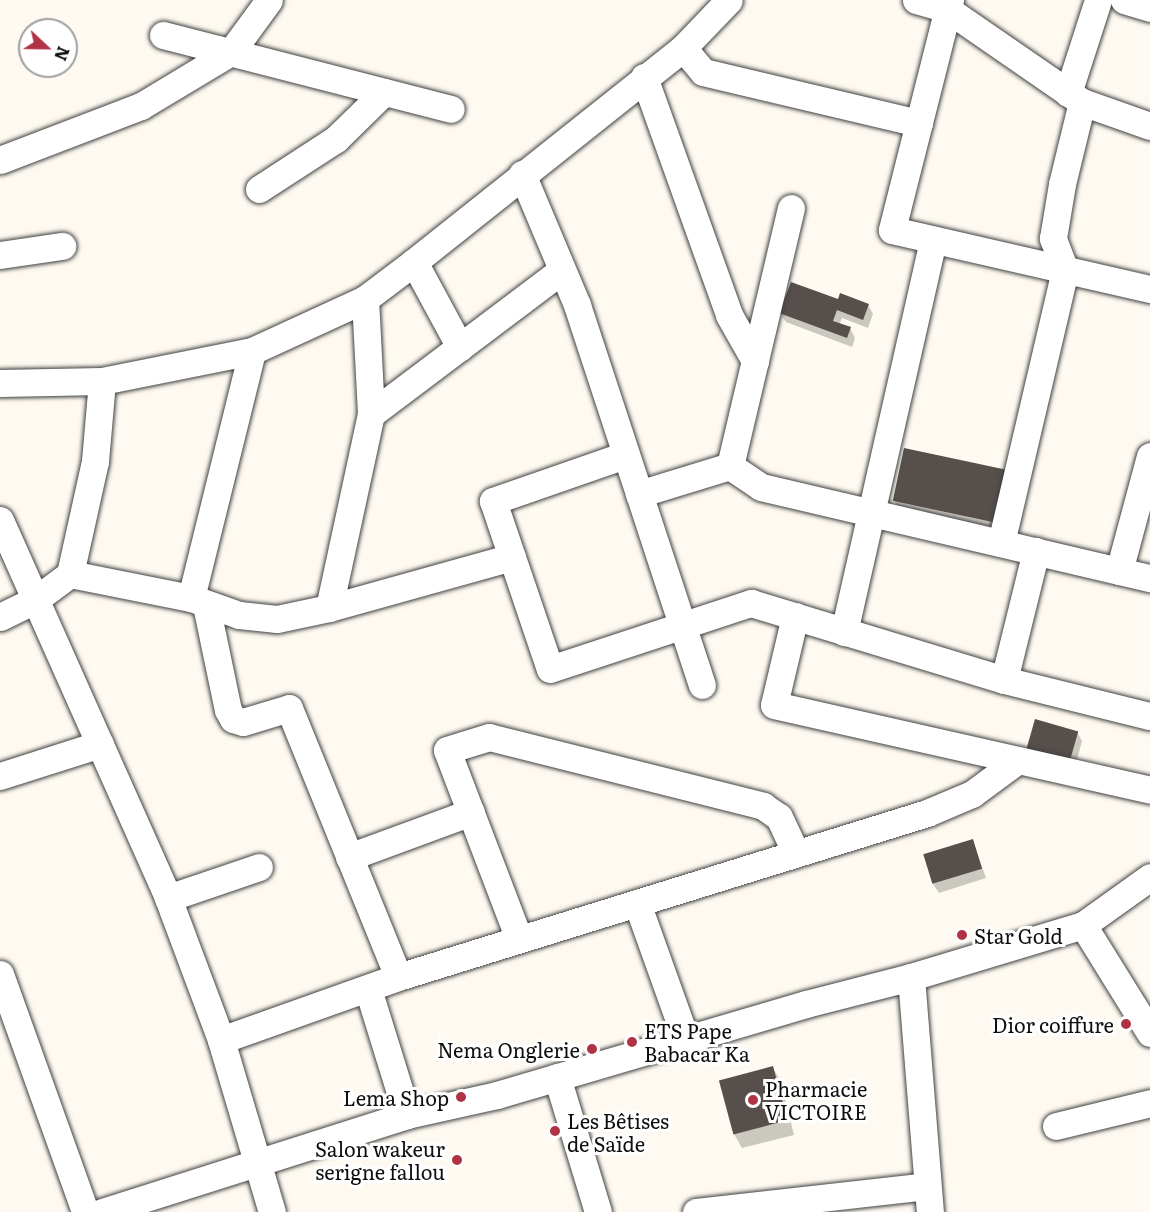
<!DOCTYPE html>
<html>
<head>
<meta charset="utf-8">
<style>
  body { margin:0 }
  #map { position:relative; width:1150px; height:1212px; overflow:hidden; background:#fefaf1; font-family:Literata,serif }
  div>[style] { position:absolute }
  .shadow>* { inset:0; background:#0003 }
  .building>* { inset:0; background:#564f4c; transform-origin:0 0 }
  .roads { filter:drop-shadow(0 0 2px #414141) drop-shadow(0 0 2px #414141) }
  .minor>* { height:27px; margin:-13.5px; padding:0 13.5px; transform-origin:13.5px; border-radius:13.5px; background:#fff }
  .dots>* { width:16px; height:16px; translate:-50% -50%; box-sizing:border-box; border:3px solid #fff; border-radius:50% }
  span { translate:-50% -50%; white-space:nowrap; text-align:center; line-height:1.15; -webkit-text-stroke:6px #fff; paint-order:stroke }
  .poi-label { font-size:20px; color:#0e0e0e }
  .left { translate:0 -50%; text-align:left }
  .right { translate:-100% -50%; text-align:right }
  .north { position:absolute; left:18px; top:18px; width:60px; height:60px; box-sizing:border-box; background:#fff; border:2px solid #9f9f9f; border-radius:50%; rotate:112deg; font-size:16px; font-weight:700; line-height:24px; text-align:center; color:#0e0e0e }
  .north::after { content:''; display:block; margin:auto; width:21px; height:27px; background:#b23245; clip-path:polygon(50% 0,100% 100%,50% 72%,0 100%) }
</style>
</head>
<body>
<div id="map">
  <div class="shadow">
    <div style="clip-path:polygon(839px 301px,868px 305px,873px 314px,868px 328px,842px 318px,839px 325px,850px 328px,855px 338px,852px 347px,786px 322px,780px 313px)"></div>
    <div style="clip-path:polygon(1013px 473px,1010px 538px,902px 515px,894px 500px)"></div>
    <div style="clip-path:polygon(1077px 732px,1082px 741px,1074px 771px,1033px 760px)"></div>
    <div style="clip-path:polygon(973px 841px,986px 878px,939px 893px,933px 884px)"></div>
    <div style="clip-path:polygon(773px 1068px,781px 1082px,794px 1135px,742px 1148px,734px 1134px)"></div>
  </div>
  <div class="building">
    <div style="clip-path:polygon(791px 282px,838px 299px,840px 293px,869px 304px,863px 320px,837px 310px,833px 321px,851px 327px,847px 338px,779px 313px)"></div>
    <div style="left:904px;top:448px;width:113px;height:54px;rotate:12deg"></div>
    <div style="left:1035px;top:719px;width:45px;height:33px;rotate:16deg"></div>
    <div style="left:973px;top:839px;width:31px;height:52px;rotate:73deg"></div>
    <div style="left:773px;top:1066px;width:56px;height:56px;rotate:75deg"></div>
  </div>
  <div class="roads">
    <div class="minor">
      <div style="left:916px;top:0;width:32px;rotate:16deg"></div>
      <div style="left:947px;top:9px;width:164px;rotate:34.6deg"></div>
      <div style="left:1082px;top:102px;width:72px;rotate:19.4deg"></div>
      <div style="left:950px;top:0;width:237px;rotate:104.2deg"></div>
      <div style="left:892px;top:230px;width:265px;rotate:12.9deg"></div>
      <div style="left:1124px;top:0;width:27px;rotate:17deg"></div>
      <div style="left:163px;top:35px;width:297px;rotate:14.4deg"></div>
      <div style="left:683px;top:48px;width:31px;rotate:50deg"></div>
      <div style="left:703px;top:72px;width:222px;rotate:13.3deg"></div>
      <div style="left:644px;top:77px;width:253px;rotate:70.3deg"></div>
      <div style="left:729px;top:315px;width:53px;rotate:60.5deg"></div>
      <div style="left:1068px;top:93px;width:98px;rotate:-72.1deg"></div>
      <div style="left:0;top:160px;width:151px;rotate:-21deg"></div>
      <div style="left:141px;top:106px;width:105px;rotate:-31deg"></div>
      <div style="left:231px;top:52px;width:64px;rotate:-53.8deg"></div>
      <div style="left:522px;top:174px;width:142px;rotate:67.2deg"></div>
      <div style="left:577px;top:305px;width:400px;rotate:71.8deg"></div>
      <div style="left:259px;top:189px;width:92px;rotate:-33deg"></div>
      <div style="left:336px;top:139px;width:67px;rotate:-44.4deg"></div>
      <div style="left:0;top:255px;width:63px;rotate:-8.3deg"></div>
      <div style="left:414px;top:262px;width:97px;rotate:61.6deg"></div>
      <div style="left:365px;top:299px;width:115px;rotate:87deg"></div>
      <div style="left:0;top:383px;width:102px;rotate:-1.1deg"></div>
      <div style="left:102px;top:381px;width:153px;rotate:-11.3deg"></div>
      <div style="left:252px;top:351px;width:124px;rotate:-24.7deg"></div>
      <div style="left:365px;top:299px;width:61px;rotate:-37.1deg"></div>
      <div style="left:414px;top:262px;width:344px;rotate:-38.5deg"></div>
      <div style="left:683px;top:48px;width:66px;rotate:-46.2deg"></div>
      <div style="left:625px;top:455px;width:140px;rotate:160.8deg"></div>
      <div style="left:493px;top:501px;width:177px;rotate:71.3deg"></div>
      <div style="left:550px;top:669px;width:212px;rotate:-18.2deg"></div>
      <div style="left:751px;top:603px;width:264px;rotate:16.9deg"></div>
      <div style="left:1004px;top:680px;width:150px;rotate:13.9deg"></div>
      <div style="left:730px;top:466px;width:37px;rotate:34deg"></div>
      <div style="left:761px;top:487px;width:400px;rotate:13.2deg"></div>
      <div style="left:730px;top:466px;width:265px;rotate:-76.7deg"></div>
      <div style="left:639px;top:494px;width:95px;rotate:-17.1deg"></div>
      <div style="left:0;top:520px;width:414px;rotate:66deg"></div>
      <div style="left:168px;top:898px;width:152px;rotate:69.5deg"></div>
      <div style="left:221px;top:1040px;width:179px;rotate:73.5deg"></div>
      <div style="left:1001px;top:543px;width:280px;rotate:-76.8deg"></div>
      <div style="left:1065px;top:270px;width:34px;rotate:-111deg"></div>
      <div style="left:1053px;top:238px;width:55px;rotate:-80.5deg"></div>
      <div style="left:1062px;top:184px;width:84px;rotate:-76.3deg"></div>
      <div style="left:1119px;top:571px;width:119px;rotate:-74.9deg"></div>
      <div style="left:70px;top:574px;width:123px;rotate:11.2deg"></div>
      <div style="left:191px;top:598px;width:51px;rotate:19.5deg"></div>
      <div style="left:239px;top:615px;width:38px;rotate:6deg"></div>
      <div style="left:277px;top:619px;width:53px;rotate:-11.9deg"></div>
      <div style="left:329px;top:608px;width:190px;rotate:-15.6deg"></div>
      <div style="left:191px;top:598px;width:254px;rotate:-76.1deg"></div>
      <div style="left:206px;top:605px;width:107px;rotate:78.2deg"></div>
      <div style="left:228px;top:710px;width:10px;rotate:61deg"></div>
      <div style="left:233px;top:719px;width:10px;rotate:17deg"></div>
      <div style="left:243px;top:722px;width:48px;rotate:-16.9deg"></div>
      <div style="left:289px;top:708px;width:290px;rotate:67.9deg"></div>
      <div style="left:329px;top:608px;width:198px;rotate:-77.8deg"></div>
      <div style="left:371px;top:414px;width:238px;rotate:-37deg"></div>
      <div style="left:795px;top:616px;width:91px;rotate:103.3deg"></div>
      <div style="left:774px;top:705px;width:385px;rotate:12.7deg"></div>
      <div style="left:0;top:617px;width:39px;rotate:-26deg"></div>
      <div style="left:35px;top:600px;width:44px;rotate:-36.6deg"></div>
      <div style="left:70px;top:574px;width:116px;rotate:-77.5deg"></div>
      <div style="left:95px;top:461px;width:80px;rotate:-85deg"></div>
      <div style="left:844px;top:632px;width:402px;rotate:-77.2deg"></div>
      <div style="left:1004px;top:680px;width:133px;rotate:-76.1deg"></div>
      <div style="left:0;top:776px;width:105px;rotate:-17.7deg"></div>
      <div style="left:349px;top:857px;width:130px;rotate:-20.2deg"></div>
      <div style="left:168px;top:898px;width:96px;rotate:-18.8deg"></div>
      <div style="left:637px;top:903px;width:145px;rotate:70.3deg"></div>
      <div style="left:1083px;top:925px;width:127px;rotate:58.2deg"></div>
      <div style="left:519px;top:939px;width:202px;rotate:-110.9deg"></div>
      <div style="left:447px;top:750px;width:44px;rotate:-17.2deg"></div>
      <div style="left:489px;top:737px;width:283px;rotate:14.1deg"></div>
      <div style="left:763px;top:806px;width:19px;rotate:35deg"></div>
      <div style="left:779px;top:817px;width:40px;rotate:65deg"></div>
      <div style="left:0;top:974px;width:253px;rotate:70.3deg"></div>
      <div style="left:911px;top:977px;width:236px;rotate:85.4deg"></div>
      <div style="left:368px;top:989px;width:132px;rotate:72.8deg"></div>
      <div style="left:221px;top:1040px;width:188px;rotate:-19.6deg"></div>
      <div style="left:398px;top:977px;width:554px;rotate:-17.22deg"></div>
      <div style="left:927px;top:813px;width:49px;rotate:-22.9deg"></div>
      <div style="left:972px;top:794px;width:57px;rotate:-36.5deg"></div>
      <div style="left:557px;top:1077px;width:141px;rotate:73.1deg"></div>
      <div style="left:1056px;top:1126px;width:97px;rotate:-13.7deg"></div>
      <div style="left:102px;top:1212px;width:320px;rotate:-17.6deg"></div>
      <div style="left:407px;top:1115px;width:92px;rotate:-12.5deg"></div>
      <div style="left:497px;top:1095px;width:322px;rotate:-16.4deg"></div>
      <div style="left:806px;top:1004px;width:108px;rotate:-14.4deg"></div>
      <div style="left:911px;top:977px;width:180px;rotate:-16.8deg"></div>
      <div style="left:1083px;top:925px;width:82px;rotate:-35.6deg"></div>
      <div style="left:696px;top:1212px;width:232px;rotate:-6.4deg"></div>
    </div>
  </div>
  <div class="dots">
    <div style="left:962px;top:935px;background:#b23245"></div>
    <div style="left:1126px;top:1024px;background:#b23245"></div>
    <div style="left:632px;top:1042px;background:#b23245"></div>
    <div style="left:592px;top:1049px;background:#b23245"></div>
    <div style="left:461px;top:1097px;background:#b23245"></div>
    <div style="left:753px;top:1100px;background:#b23245"></div>
    <div style="left:555px;top:1131px;background:#b23245"></div>
    <div style="left:457px;top:1160px;background:#b23245"></div>
  </div>
  <div class="poi-label">
    <span class="left" style="left:974px;top:935px">Star Gold</span>
    <span class="right" style="left:1114px;top:1024px">Dior coiffure</span>
    <span class="left" style="left:644px;top:1042px">ETS Pape<br>Babacar Ka</span>
    <span class="right" style="left:580px;top:1049px">Nema Onglerie</span>
    <span class="left" style="left:765px;top:1100px">Pharmacie<br>VICTOIRE</span>
    <span class="right" style="left:449px;top:1097px">Lema Shop</span>
    <span class="left" style="left:567px;top:1132px">Les Bêtises<br>de Saïde</span>
    <span class="right" style="left:445px;top:1160px">Salon wakeur<br>serigne fallou</span>
  </div>
  <div class="north">N</div>
</div>
</body>
</html>
